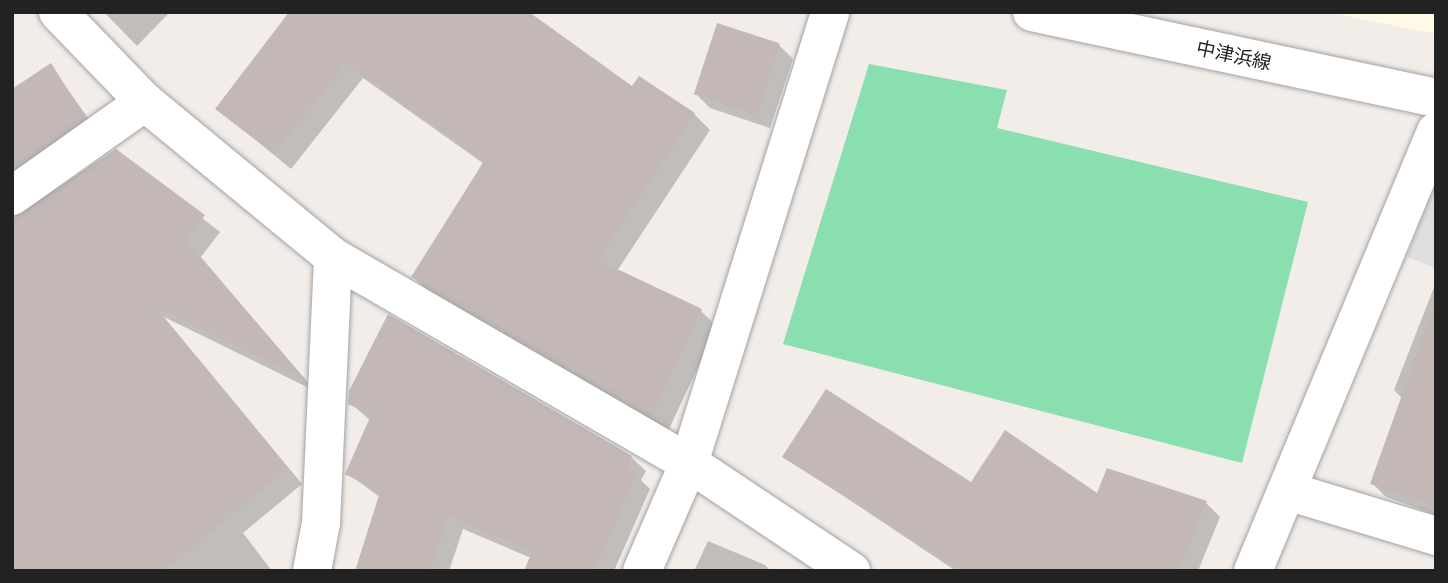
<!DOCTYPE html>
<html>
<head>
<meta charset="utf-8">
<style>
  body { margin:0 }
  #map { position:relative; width:1448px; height:583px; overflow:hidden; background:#f2ede9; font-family:"Titillium Web","Noto Sans JP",sans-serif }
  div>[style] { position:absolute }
  .education>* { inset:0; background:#fffae5 }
  .pitch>* { inset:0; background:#89dfad }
  .parking>* { inset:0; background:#dedede }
  .shadow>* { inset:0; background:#0003 }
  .building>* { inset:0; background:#c3b8b5; transform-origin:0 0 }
  .roads { filter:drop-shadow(0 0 2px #a3a3a3) drop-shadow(0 0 2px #a3a3a3) }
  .minor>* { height:38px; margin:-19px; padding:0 19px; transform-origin:19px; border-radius:19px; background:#fff }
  span { translate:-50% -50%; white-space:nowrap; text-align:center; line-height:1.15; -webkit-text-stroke:7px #fff; paint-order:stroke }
  .street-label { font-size:19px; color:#222 }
  .frame { position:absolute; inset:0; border:14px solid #222; pointer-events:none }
</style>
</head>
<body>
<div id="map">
  <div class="education">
    <div style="clip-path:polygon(1326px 12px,1436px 12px,1436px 34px)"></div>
  </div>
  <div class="pitch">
    <div style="clip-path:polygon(869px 64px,1007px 90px,997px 128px,1308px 202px,1242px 463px,783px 344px)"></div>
  </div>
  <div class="parking">
    <div style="clip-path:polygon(1436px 178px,1436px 268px,1407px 257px)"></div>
  </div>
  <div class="shadow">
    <div style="clip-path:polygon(104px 12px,170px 12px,137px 46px)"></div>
    <div style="clip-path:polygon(290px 12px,633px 88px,694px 114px,710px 130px,617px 271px,701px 311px,717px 327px,668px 431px,430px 293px,413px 277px,484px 164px,363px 78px,291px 169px,218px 109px)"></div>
    <div style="clip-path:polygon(779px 45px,793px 59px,770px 128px,710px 108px,696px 94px)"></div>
    <div style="clip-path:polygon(51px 66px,98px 132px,12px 189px,12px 91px)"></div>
    <div style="clip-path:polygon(132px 163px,220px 232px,201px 257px,315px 391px,164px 317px,302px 484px,243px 533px,272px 571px,12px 571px)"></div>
    <div style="clip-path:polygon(1436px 282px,1436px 515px,1386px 497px,1372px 483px,1402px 398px,1394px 390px)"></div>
    <div style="clip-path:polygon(350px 403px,631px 457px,646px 471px,641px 480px,650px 489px,614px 571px,526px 571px,531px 558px,463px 529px,449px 571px,357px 571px,381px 498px,347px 473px,371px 421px)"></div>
    <div style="clip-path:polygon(785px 457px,1023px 571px,956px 571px)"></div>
    <div style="clip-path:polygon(1127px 478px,1206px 503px,1220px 517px,1198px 571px,1084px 571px)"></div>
    <div style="clip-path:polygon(708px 541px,765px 565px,771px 571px,694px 571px)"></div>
  </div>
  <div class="building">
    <div style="clip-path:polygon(289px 12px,529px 12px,632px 86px,639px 76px,695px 113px,598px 260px,702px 309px,651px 416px,411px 277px,484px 161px,346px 63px,274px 154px,215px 109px)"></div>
    <div style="left:717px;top:23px;width:66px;height:75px;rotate:18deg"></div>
    <div style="clip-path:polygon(51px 63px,85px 117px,12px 169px,12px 89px)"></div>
    <div style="clip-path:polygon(116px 149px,205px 215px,186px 241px,306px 380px,154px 306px,288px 468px,164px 571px,12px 571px,12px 218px)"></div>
    <div style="clip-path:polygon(388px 314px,632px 456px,626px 469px,637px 473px,595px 571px,524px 571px,532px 552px,448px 516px,431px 571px,355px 571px,380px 492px,345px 474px,371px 415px,348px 404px,349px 391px)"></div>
    <div style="clip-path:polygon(1430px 317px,1436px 318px,1436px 507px,1370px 484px)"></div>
    <div style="clip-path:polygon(826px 389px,971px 482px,1005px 430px,1097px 493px,1107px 468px,1207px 501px,1179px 571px,963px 571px,782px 457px)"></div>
  </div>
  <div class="roads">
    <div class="minor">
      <div style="left:58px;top:12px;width:125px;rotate:46deg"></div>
      <div style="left:145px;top:102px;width:244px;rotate:39.5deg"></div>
      <div style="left:333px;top:257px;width:411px;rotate:30.1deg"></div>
      <div style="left:689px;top:463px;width:195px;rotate:33.7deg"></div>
      <div style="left:1032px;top:12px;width:413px;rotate:12deg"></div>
      <div style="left:12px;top:196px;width:163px;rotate:-35.3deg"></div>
      <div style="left:1291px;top:492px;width:152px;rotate:16.9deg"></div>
      <div style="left:312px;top:571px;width:49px;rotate:-79.4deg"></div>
      <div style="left:321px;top:523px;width:266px;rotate:-87.4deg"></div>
      <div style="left:642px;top:571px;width:118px;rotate:-66.5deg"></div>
      <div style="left:689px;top:463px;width:473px;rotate:-72.6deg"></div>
      <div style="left:1253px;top:571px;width:476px;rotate:-67.4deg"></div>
    </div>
  </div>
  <div class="street-label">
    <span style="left:1234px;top:55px;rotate:12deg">中津浜線</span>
  </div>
  <div class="frame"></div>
</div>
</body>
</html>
